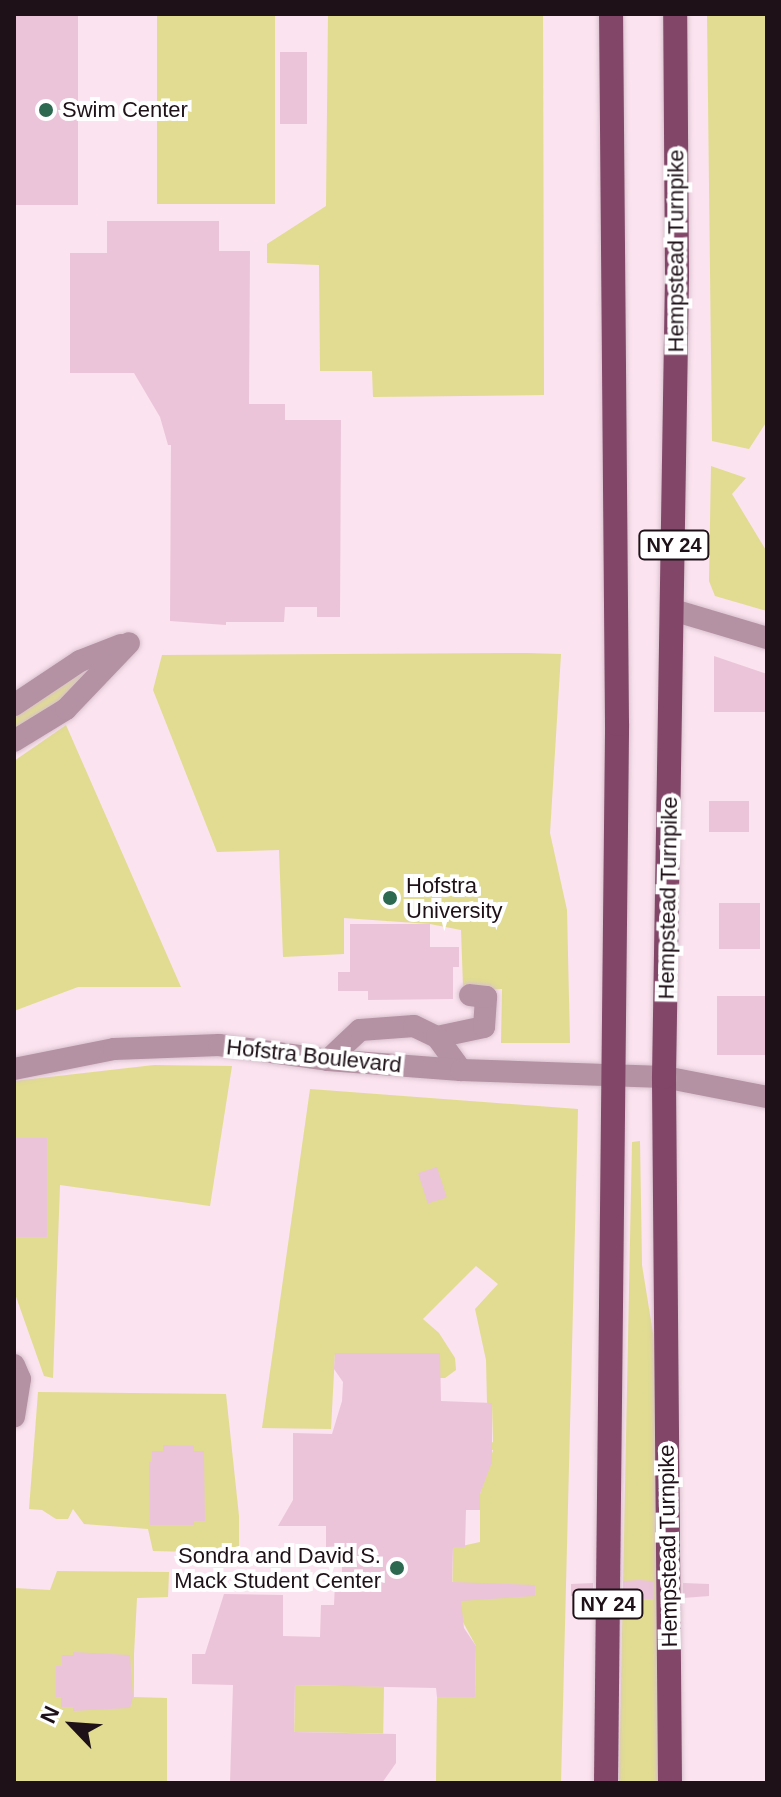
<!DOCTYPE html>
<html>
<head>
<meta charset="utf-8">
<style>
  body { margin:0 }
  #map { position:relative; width:781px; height:1797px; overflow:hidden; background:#fbe3ef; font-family:Helvetica,sans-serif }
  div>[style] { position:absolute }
  .green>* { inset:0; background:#e1dc91; transform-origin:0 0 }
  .building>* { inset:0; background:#ebc4d9; transform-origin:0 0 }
  .roads { filter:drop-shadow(0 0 2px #d8c1cd) drop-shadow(0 0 2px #d8c1cd) }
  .minor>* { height:22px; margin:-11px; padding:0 11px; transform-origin:11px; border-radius:11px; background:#b491a3 }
  .major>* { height:24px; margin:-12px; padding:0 12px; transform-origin:12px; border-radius:12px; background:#814668 }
  .dots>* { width:22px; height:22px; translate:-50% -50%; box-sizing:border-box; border:4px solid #fff; border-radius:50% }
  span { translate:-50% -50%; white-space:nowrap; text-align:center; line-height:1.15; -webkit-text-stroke:8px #fff; paint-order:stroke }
  .shield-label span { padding:2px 6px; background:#fff; border:2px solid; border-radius:6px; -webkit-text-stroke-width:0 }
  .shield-label { font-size:20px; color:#1e1118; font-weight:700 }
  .poi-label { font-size:22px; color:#1e1118 }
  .left { translate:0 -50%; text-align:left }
  .right { translate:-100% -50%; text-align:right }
  .street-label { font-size:22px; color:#1e1118 }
  .frame { position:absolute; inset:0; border:16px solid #1e1118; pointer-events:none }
  .north { position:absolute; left:32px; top:1685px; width:80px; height:80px; -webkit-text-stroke:6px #fff; paint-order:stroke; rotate:295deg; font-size:22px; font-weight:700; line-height:32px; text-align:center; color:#1e1118 }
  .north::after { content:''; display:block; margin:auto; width:28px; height:36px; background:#1e1118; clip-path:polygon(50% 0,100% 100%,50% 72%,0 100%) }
</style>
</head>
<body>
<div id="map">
  <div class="green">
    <div style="left:157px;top:14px;width:118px;height:190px"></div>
    <div style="clip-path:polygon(328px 14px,543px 14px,544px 395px,373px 397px,372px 371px,320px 371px,319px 265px,267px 263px,267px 244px,326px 206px)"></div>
    <div style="clip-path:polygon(707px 14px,767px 14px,767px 421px,749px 449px,712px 441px)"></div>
    <div style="clip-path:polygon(711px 466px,746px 478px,732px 494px,767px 552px,767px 611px,715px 596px,709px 581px)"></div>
    <div style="clip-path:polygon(129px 643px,14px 741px,14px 705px)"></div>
    <div style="clip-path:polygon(527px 653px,561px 654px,550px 833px,567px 910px,570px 1043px,501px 1043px,502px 989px,471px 990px,471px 986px,463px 986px,461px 930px,430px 924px,344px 918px,344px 954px,283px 957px,279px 850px,217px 852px,153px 690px,162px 655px)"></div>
    <div style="clip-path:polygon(66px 725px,181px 987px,78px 987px,14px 1011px,14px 761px)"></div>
    <div style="clip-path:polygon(154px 1065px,232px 1066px,210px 1206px,60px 1185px,53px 1378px,44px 1376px,14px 1291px,14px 1237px,46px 1237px,47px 1138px,14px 1138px,14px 1081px)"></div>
    <div style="clip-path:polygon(310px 1089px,578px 1109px,561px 1783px,436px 1783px,437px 1697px,475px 1697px,476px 1646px,452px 1602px,453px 1548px,480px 1542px,480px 1494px,493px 1450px,481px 1449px,493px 1442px,492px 1404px,487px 1403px,486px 1360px,475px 1309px,498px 1284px,476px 1266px,423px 1319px,439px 1333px,455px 1358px,456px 1370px,445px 1378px,440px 1378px,440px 1353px,335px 1353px,331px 1429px,262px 1428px)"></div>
    <div style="clip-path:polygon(640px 1141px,642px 1265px,657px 1358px,660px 1783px,619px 1783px,632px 1142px)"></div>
    <div style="clip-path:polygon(38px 1392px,226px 1394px,239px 1516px,239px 1553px,153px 1551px,148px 1529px,84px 1524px,73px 1509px,68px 1519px,56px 1519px,42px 1510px,29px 1509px)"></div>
    <div style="clip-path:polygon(57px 1571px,169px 1572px,168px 1597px,137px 1598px,134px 1654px,134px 1697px,167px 1698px,167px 1783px,14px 1783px,14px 1588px,50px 1590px)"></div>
    <div style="left:295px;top:1685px;width:89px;height:47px;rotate:1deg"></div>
  </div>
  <div class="building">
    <div style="left:14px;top:14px;width:64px;height:191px"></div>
    <div style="left:280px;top:52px;width:27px;height:72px"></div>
    <div style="clip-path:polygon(107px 221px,219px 221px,219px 251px,250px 251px,249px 404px,285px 404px,285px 420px,341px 420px,340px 617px,317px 617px,317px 607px,285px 607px,284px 622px,226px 622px,226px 625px,170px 621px,171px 445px,168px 445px,160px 417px,134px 373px,70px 373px,70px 253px,107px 253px)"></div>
    <div style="clip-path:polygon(714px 656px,767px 674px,767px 712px,714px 712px)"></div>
    <div style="left:709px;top:801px;width:40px;height:31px"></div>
    <div style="left:719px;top:903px;width:41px;height:46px"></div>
    <div style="clip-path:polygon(350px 924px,430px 924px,430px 947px,459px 947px,459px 967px,453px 967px,453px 999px,368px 1000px,368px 991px,338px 991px,338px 972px,350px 972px)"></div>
    <div style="left:717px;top:996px;width:50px;height:59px"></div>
    <div style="left:14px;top:1138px;width:33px;height:99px"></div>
    <div style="left:437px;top:1167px;width:32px;height:20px;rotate:72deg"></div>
    <div style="clip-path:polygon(335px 1353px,440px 1353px,441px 1401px,492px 1403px,492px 1462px,480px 1494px,480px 1510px,466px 1510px,465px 1547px,453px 1548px,452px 1582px,535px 1585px,535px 1596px,461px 1601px,464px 1628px,476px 1646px,475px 1697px,437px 1697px,436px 1688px,295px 1685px,294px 1732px,396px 1734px,396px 1763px,382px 1783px,230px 1783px,233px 1685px,192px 1684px,192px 1654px,205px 1654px,224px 1594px,283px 1595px,283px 1636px,320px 1637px,321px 1605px,334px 1605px,335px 1583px,342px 1583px,342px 1546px,326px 1547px,326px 1526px,278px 1526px,293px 1500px,293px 1433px,332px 1434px,342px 1401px,343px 1382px,334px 1369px)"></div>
    <div style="clip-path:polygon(163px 1445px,194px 1446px,194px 1451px,204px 1451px,205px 1521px,194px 1521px,194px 1525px,150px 1525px,149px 1462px,152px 1462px,152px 1451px,163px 1451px)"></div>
    <div style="clip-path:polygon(639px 1580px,653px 1581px,653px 1599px,623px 1599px,623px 1581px)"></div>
    <div style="clip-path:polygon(593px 1583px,593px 1597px,571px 1596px,571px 1584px)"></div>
    <div style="clip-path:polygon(683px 1583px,709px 1584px,709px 1596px,683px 1598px)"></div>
    <div style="clip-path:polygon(73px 1652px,130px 1655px,133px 1697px,130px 1708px,73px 1711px,73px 1707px,61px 1707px,61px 1697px,56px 1697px,56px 1666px,62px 1666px,62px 1655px,73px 1655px)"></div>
  </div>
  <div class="roads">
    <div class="minor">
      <div style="left:673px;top:610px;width:98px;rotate:16.6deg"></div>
      <div style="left:14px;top:705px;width:79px;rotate:-33.7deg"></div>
      <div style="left:80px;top:661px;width:44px;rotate:-21.3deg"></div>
      <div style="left:14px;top:741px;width:61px;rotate:-31.6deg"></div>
      <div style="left:66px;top:709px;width:91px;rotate:-46.3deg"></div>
      <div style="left:437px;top:1037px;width:48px;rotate:-12deg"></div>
      <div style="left:484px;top:1027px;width:30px;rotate:-86deg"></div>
      <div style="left:486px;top:997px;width:16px;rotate:-173deg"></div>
      <div style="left:328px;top:1060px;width:44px;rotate:-43.2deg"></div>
      <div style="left:360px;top:1030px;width:54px;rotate:-4.2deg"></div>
      <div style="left:414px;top:1026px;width:25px;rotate:26deg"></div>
      <div style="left:437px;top:1037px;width:41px;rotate:54deg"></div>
      <div style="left:14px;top:1069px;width:102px;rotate:-11.3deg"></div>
      <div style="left:114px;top:1049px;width:105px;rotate:-2.2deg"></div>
      <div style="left:219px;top:1045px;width:110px;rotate:7.8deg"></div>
      <div style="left:328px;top:1060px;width:133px;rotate:4.3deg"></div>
      <div style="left:461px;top:1070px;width:203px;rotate:2deg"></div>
      <div style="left:664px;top:1077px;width:105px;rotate:11deg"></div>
      <div style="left:14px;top:1365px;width:15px;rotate:67deg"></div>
      <div style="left:20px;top:1379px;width:38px;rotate:99deg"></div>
    </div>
    <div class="major">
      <div style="left:606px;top:1783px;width:1059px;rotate:-89.4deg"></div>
      <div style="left:617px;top:724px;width:710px;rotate:-90.48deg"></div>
      <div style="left:670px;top:1783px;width:706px;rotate:-90.49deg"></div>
      <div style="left:664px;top:1077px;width:803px;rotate:-89.07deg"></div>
      <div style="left:677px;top:274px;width:260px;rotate:-90.4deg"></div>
    </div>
  </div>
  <div class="dots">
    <div style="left:46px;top:110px;background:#2d6851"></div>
    <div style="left:390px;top:898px;background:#2d6851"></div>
    <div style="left:397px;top:1568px;background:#2d6851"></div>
  </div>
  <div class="shield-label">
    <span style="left:674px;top:545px">NY 24</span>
    <span style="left:608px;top:1604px">NY 24</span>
  </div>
  <div class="poi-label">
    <span class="left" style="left:62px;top:110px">Swim Center</span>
    <span class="left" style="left:406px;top:898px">Hofstra<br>University</span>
    <span class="right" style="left:381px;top:1568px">Sondra and David S.<br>Mack Student Center</span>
  </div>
  <div class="street-label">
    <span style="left:676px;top:251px;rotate:-90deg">Hempstead Turnpike</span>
    <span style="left:668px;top:898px;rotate:-89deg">Hempstead Turnpike</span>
    <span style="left:314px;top:1056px;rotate:6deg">Hofstra Boulevard</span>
    <span style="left:668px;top:1546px;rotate:-91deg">Hempstead Turnpike</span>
  </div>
  <div class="frame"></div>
  <div class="north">N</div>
</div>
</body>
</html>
